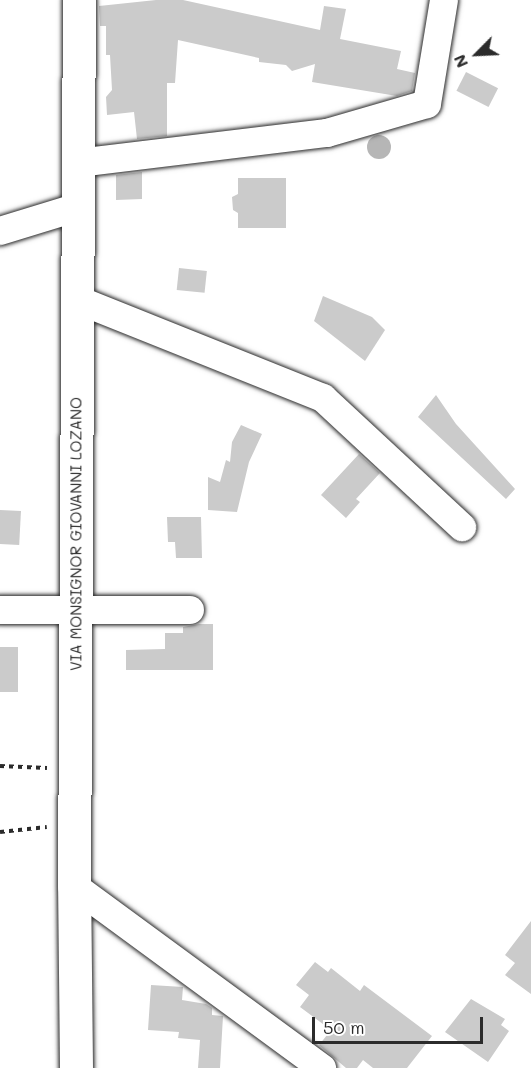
<!DOCTYPE html>
<html>
<head>
<meta charset="utf-8">
<style>
  body { margin:0 }
  #map { position:relative; width:531px; height:1068px; overflow:hidden; background:#fff; font-family:Mali,sans-serif }
  div>[style] { position:absolute }
  .water>* { inset:0; background:#b6b6b6 }
  .round { border-radius:50% }
  .building>* { inset:0; background:#cbcbcb; transform-origin:0 0 }
  .path>* { height:4px; margin-top:-2px; transform-origin:0; background:repeating-linear-gradient(90deg,#2b2b2b 0 4.5px,transparent 0 9px) }
  .roads { filter:drop-shadow(0 0 2px #2b2b2b) drop-shadow(0 0 2px #2b2b2b) }
  .minor>* { height:28px; margin:-14px; padding:0 14px; transform-origin:14px; border-radius:14px; background:#fff }
  .major>* { height:33px; margin:-16.5px; padding:0 16.5px; transform-origin:16.5px; border-radius:16.5px; background:#fff }
  span { translate:-50% -50%; white-space:nowrap; text-align:center; line-height:1.15; -webkit-text-stroke:4.5px #fff; paint-order:stroke }
  .street-label { font-size:15px; color:#2b2b2b }
  .north { position:absolute; left:447px; top:24px; width:60px; height:60px; -webkit-text-stroke:4px #fff; paint-order:stroke; rotate:246deg; font-size:16px; font-weight:700; line-height:24px; text-align:center; color:#2b2b2b }
  .north::after { content:''; display:block; margin:auto; width:21px; height:27px; background:#2b2b2b; clip-path:polygon(50% 0,100% 100%,50% 72%,0 100%) }
  .scale { position:absolute; left:312px; top:1017px; width:171px; height:27px; box-sizing:border-box; border:3px solid #2b2b2b; border-top:0; padding-left:8px; font-size:18px; line-height:21px; white-space:nowrap; color:#2b2b2b; -webkit-text-stroke:4px #fff; paint-order:stroke }
</style>
</head>
<body>
<div id="map">
  <div class="water">
    <div class="round" style="left:367px;top:135px;width:24px;height:24px"></div>
  </div>
  <div class="building">
    <div style="clip-path:polygon(156px 0,183px 0,320px 30px,324px 6px,346px 9px,340px 39px,401px 51px,397px 69px,415px 73px,412px 91px,397px 96px,312px 82px,315px 64px,292px 71px,286px 65px,259px 62px,259px 58px,178px 40px,175px 83px,167px 83px,167px 136px,137px 139px,134px 112px,107px 115px,106px 97px,112px 90px,110px 55px,106px 55px,106px 26px,100px 26px,99px 6px)"></div>
    <div style="left:466px;top:72px;width:36px;height:21px;rotate:27deg"></div>
    <div style="clip-path:polygon(142px 172px,142px 199px,116px 200px,116px 175px)"></div>
    <div style="clip-path:polygon(238px 178px,286px 178px,286px 228px,238px 228px,238px 213px,233px 210px,232px 197px,238px 194px)"></div>
    <div style="left:179px;top:268px;width:28px;height:22px;rotate:6deg"></div>
    <div style="clip-path:polygon(323px 296px,372px 317px,385px 330px,365px 361px,314px 321px)"></div>
    <div style="clip-path:polygon(436px 395px,456px 424px,515px 489px,506px 499px,418px 417px)"></div>
    <div style="clip-path:polygon(241px 425px,262px 434px,249px 462px,237px 512px,208px 510px,208px 477px,220px 482px,226px 460px,230px 462px,232px 442px)"></div>
    <div style="clip-path:polygon(359px 454px,380px 473px,356px 499px,360px 502px,346px 518px,321px 495px)"></div>
    <div style="left:0;top:510px;width:21px;height:34px;rotate:3deg"></div>
    <div style="clip-path:polygon(167px 517px,201px 517px,202px 558px,176px 558px,175px 542px,168px 542px)"></div>
    <div style="clip-path:polygon(199px 624px,213px 624px,213px 670px,126px 670px,126px 650px,165px 649px,165px 633px,183px 633px,183px 627px)"></div>
    <div style="left:0;top:647px;width:18px;height:45px"></div>
    <div style="clip-path:polygon(531px 921px,531px 994px,505px 975px,515px 963px,505px 955px)"></div>
    <div style="clip-path:polygon(315px 962px,328px 972px,331px 968px,360px 991px,364px 985px,432px 1036px,407px 1068px,373px 1068px,363px 1060px,357px 1068px,346px 1068px,319px 1045px,331px 1030px,300px 1007px,309px 995px,296px 985px)"></div>
    <div style="clip-path:polygon(151px 985px,183px 987px,182px 1000px,206px 1004px,212px 1008px,212px 1015px,223px 1016px,220px 1068px,198px 1068px,200px 1040px,178px 1038px,179px 1032px,148px 1030px)"></div>
    <div style="clip-path:polygon(471px 999px,505px 1019px,501px 1025px,509px 1031px,488px 1062px,445px 1032px)"></div>
  </div>
  <div class="path">
    <div style="left:0;top:766px;width:47px;rotate:2.4deg"></div>
    <div style="left:0;top:832px;width:47px;rotate:-6.1deg"></div>
  </div>
  <div class="roads">
    <div class="minor">
      <div style="left:78px;top:163px;width:251px;rotate:-6.9deg"></div>
      <div style="left:327px;top:133px;width:104px;rotate:-16.2deg"></div>
      <div style="left:427px;top:104px;width:105px;rotate:-80.7deg"></div>
      <div style="left:0;top:231px;width:82px;rotate:-17.1deg"></div>
      <div style="left:78px;top:300px;width:264px;rotate:21.8deg"></div>
      <div style="left:323px;top:398px;width:190px;rotate:42.9deg"></div>
      <div style="left:0;top:610px;width:190px"></div>
      <div style="left:74px;top:886px;width:308px;rotate:36.3deg"></div>
    </div>
    <div class="major">
      <div style="left:76px;top:1068px;width:182px;rotate:-90.6deg"></div>
      <div style="left:74px;top:886px;width:886px;rotate:-89.68deg"></div>
    </div>
  </div>
  <div class="street-label">
    <span style="left:76px;top:534px;rotate:-90deg">VIA MONSIGNOR GIOVANNI LOZANO</span>
  </div>
  <div class="north">N</div>
  <div class="scale">50 m</div>
</div>
</body>
</html>
